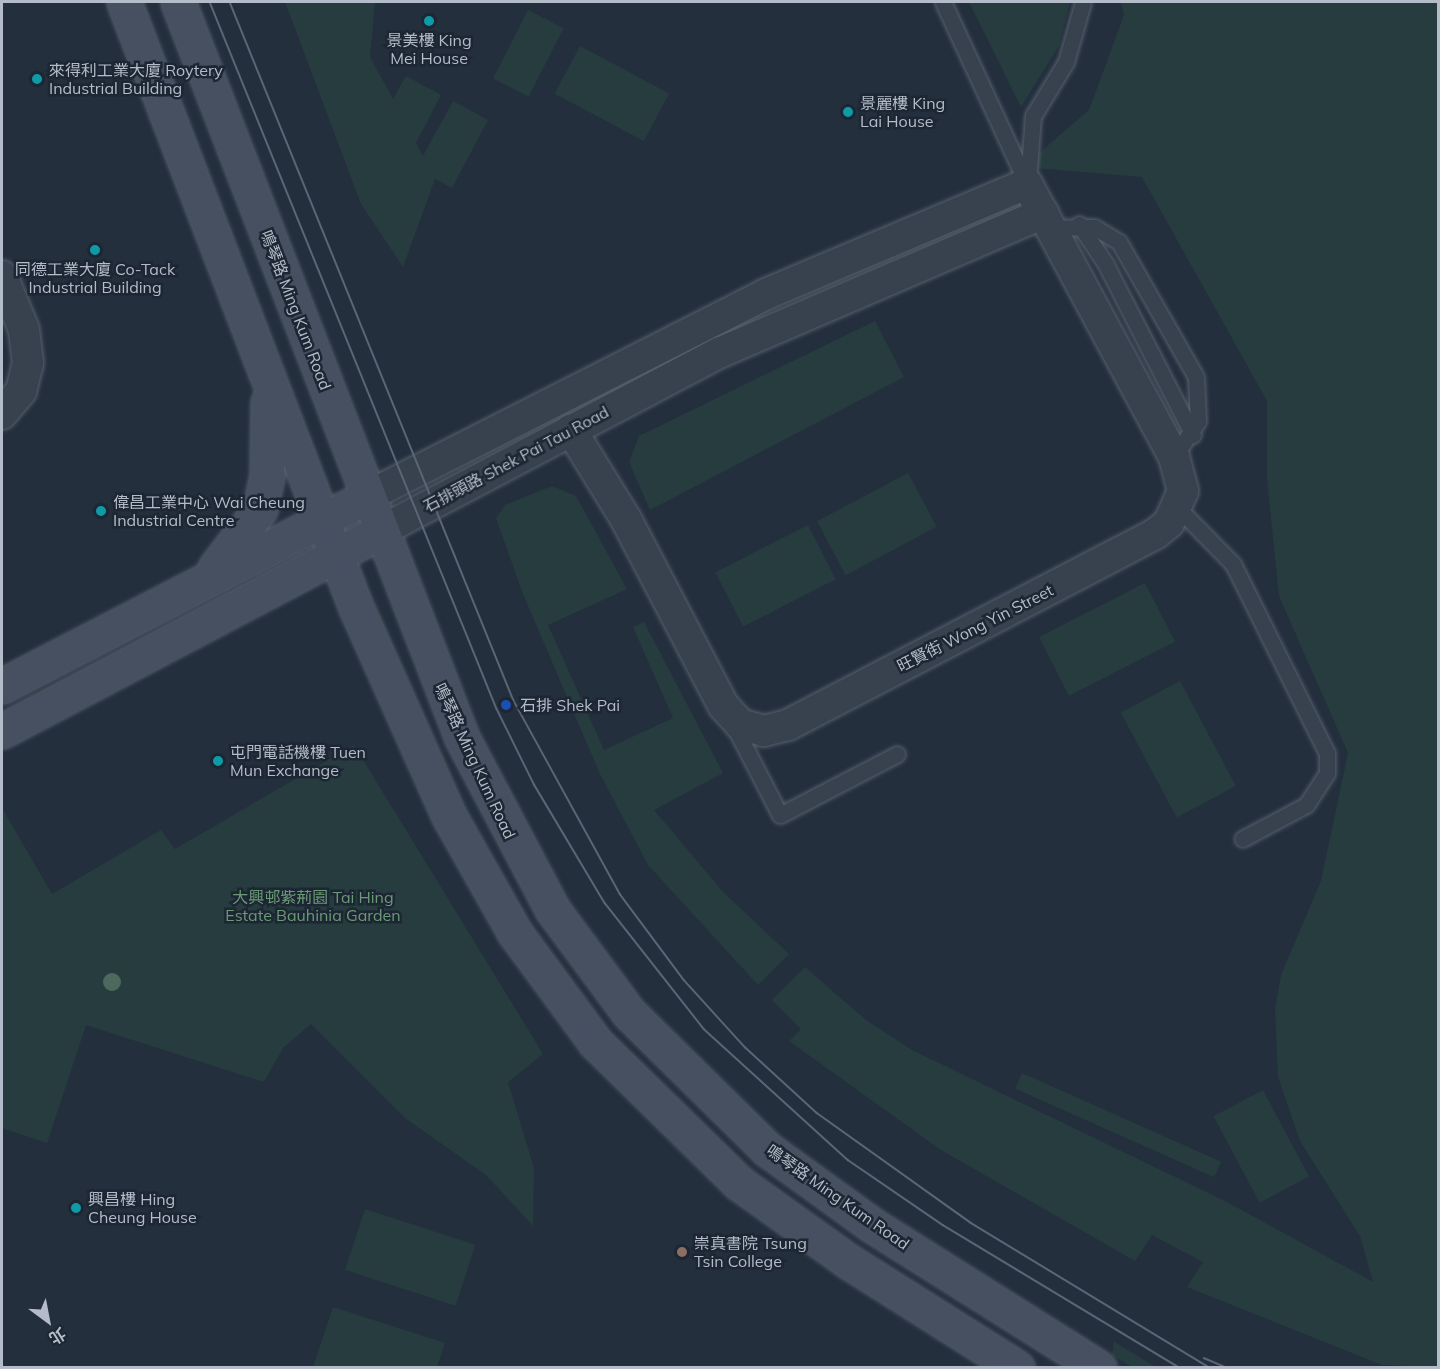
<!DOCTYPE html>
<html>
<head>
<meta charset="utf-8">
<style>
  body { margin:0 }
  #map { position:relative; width:1440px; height:1369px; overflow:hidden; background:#242f3e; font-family:Mulish,"Noto Sans TC",sans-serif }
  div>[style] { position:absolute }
  .green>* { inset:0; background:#263c3f; transform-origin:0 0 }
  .roads { filter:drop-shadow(0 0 2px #565f6c) drop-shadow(0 0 2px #565f6c) }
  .service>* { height:15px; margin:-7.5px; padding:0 7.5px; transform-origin:7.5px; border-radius:7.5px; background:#38414e }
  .minor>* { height:30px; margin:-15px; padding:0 15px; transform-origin:15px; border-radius:15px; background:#38414e }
  .secondary>* { height:33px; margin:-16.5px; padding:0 16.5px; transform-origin:16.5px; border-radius:16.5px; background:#465061 }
  .tram>* { height:1.5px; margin:-0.75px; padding:0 0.75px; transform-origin:0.75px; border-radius:0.75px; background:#5a6575 }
  .trees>* { width:18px; height:18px; margin:-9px; border-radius:50%; background:#4b6a5d }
  .dots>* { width:16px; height:16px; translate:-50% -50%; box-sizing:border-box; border:3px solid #1d2633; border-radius:50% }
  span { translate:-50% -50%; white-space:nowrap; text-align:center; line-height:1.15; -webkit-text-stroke:5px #1d2633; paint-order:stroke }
  .poi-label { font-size:16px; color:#b4bcc9 }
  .left { translate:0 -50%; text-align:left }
  .street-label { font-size:16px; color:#b4bcc9 }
  .park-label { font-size:16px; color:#6b9a76 }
  .frame { position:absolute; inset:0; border:3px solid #b4bcc9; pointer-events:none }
  .north { position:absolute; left:18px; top:1291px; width:60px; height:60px; -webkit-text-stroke:4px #1d2633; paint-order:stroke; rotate:148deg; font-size:16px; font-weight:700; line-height:24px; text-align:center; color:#b4bcc9 }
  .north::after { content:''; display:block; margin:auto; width:21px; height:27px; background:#b4bcc9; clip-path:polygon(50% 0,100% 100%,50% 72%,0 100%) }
</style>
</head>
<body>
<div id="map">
  <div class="green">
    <div style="clip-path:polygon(285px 2px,375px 2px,370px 57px,393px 99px,406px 76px,441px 95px,416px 143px,423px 156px,453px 101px,488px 120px,452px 188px,435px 179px,403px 267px,361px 204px)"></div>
    <div style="clip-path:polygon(969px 2px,1070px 2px,1059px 46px,1021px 107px)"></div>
    <div style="clip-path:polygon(1121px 2px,1438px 2px,1438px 1367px,1382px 1365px,1187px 1287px,1203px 1262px,1152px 1235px,1135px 1261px,941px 1150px,789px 1041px,801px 1029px,772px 1000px,805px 967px,866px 1020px,912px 1050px,1227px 1202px,1373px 1282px,1360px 1236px,1300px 1141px,1278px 1077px,1275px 1009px,1281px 975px,1321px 881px,1348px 753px,1279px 596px,1267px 479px,1267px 401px,1142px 177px,1023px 167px,1089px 110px,1124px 15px)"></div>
    <div style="left:528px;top:10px;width:40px;height:77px;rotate:27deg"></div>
    <div style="left:580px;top:46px;width:101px;height:54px;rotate:28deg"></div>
    <div style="clip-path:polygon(875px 321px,904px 377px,650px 510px,629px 462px,639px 436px)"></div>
    <div style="left:908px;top:473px;width:61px;height:103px;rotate:62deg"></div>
    <div style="clip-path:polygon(552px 486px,576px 496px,627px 589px,548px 625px,604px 750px,673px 718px,633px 627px,644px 622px,723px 773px,654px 810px,724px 893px,789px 954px,758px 985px,648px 865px,600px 774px,523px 594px,496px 518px,505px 505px)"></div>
    <div style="left:808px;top:525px;width:61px;height:104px;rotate:63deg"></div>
    <div style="left:1145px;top:583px;width:66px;height:119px;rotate:63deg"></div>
    <div style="left:1180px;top:681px;width:119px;height:67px;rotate:62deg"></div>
    <div style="clip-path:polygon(354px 745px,543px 1054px,508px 1082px,534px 1168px,533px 1226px,486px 1175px,405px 1118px,311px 1024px,283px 1048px,264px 1082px,86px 1025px,47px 1143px,2px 1128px,2px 808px,52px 894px,161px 830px,175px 849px)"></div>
    <div style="left:1022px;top:1073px;width:218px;height:17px;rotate:24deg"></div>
    <div style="left:1263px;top:1090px;width:98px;height:56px;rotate:62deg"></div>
    <div style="left:365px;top:1209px;width:116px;height:64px;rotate:18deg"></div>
    <div style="clip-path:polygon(333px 1307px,445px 1343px,437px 1367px,313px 1367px)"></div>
    <div style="clip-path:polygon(1114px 1342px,1156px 1367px,1132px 1367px,1112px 1355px)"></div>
  </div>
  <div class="roads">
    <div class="service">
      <div style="left:943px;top:2px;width:200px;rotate:65.2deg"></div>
      <div style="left:1028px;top:181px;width:65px;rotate:-85.6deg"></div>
      <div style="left:1033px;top:116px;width:63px;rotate:-58.6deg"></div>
      <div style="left:1066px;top:62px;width:62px;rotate:-74.2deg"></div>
      <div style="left:1079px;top:224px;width:47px;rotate:56.3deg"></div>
      <div style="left:1105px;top:263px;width:193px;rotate:62.9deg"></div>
      <div style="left:1050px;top:228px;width:44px;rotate:-1.3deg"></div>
      <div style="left:1094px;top:227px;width:29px;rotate:31deg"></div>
      <div style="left:1119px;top:242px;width:155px;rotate:60.3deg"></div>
      <div style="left:1196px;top:377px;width:44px;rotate:87.4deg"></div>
      <div style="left:1198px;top:421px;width:43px;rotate:123.7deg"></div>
      <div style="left:1178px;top:508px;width:78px;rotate:45.5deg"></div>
      <div style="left:1233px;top:564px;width:211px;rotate:63.6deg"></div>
      <div style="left:1327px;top:753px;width:20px;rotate:90deg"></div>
      <div style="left:1327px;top:773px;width:38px;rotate:123deg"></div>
      <div style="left:1306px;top:805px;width:72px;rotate:152deg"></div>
      <div style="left:733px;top:724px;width:102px;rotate:62.7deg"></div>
      <div style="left:780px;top:815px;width:132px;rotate:-27.5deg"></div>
    </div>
    <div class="minor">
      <div style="left:2px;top:276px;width:58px;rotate:67.8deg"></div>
      <div style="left:24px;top:330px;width:33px;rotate:83deg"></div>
      <div style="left:28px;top:363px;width:29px;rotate:104deg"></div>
      <div style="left:21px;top:391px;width:30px;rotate:130deg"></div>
      <div style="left:366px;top:497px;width:449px;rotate:-26.9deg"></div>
      <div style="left:766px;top:294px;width:283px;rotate:-22.9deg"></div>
      <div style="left:1027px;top:184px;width:310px;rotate:61.7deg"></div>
      <div style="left:1174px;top:457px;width:35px;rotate:75deg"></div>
      <div style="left:1183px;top:491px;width:35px;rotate:114deg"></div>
      <div style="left:1169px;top:523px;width:18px;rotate:142deg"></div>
      <div style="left:1155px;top:534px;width:414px;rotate:152.5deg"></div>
      <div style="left:788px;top:725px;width:25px;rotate:166deg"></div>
      <div style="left:764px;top:731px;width:25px;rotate:-164deg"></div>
      <div style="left:740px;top:724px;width:25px;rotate:-132deg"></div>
      <div style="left:723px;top:705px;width:208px;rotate:-117.6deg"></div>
      <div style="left:627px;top:521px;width:107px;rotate:-121.6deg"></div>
      <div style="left:379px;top:532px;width:386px;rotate:-27.8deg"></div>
      <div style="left:721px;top:352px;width:351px;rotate:-23.3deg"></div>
    </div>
    <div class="secondary">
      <div style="left:124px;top:2px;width:646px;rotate:69.04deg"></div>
      <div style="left:355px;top:605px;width:231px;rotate:66deg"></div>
      <div style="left:449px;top:816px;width:134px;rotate:60.6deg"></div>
      <div style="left:515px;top:933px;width:135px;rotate:53.7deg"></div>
      <div style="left:595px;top:1042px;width:202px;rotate:44.4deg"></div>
      <div style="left:739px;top:1183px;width:134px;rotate:35.6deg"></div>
      <div style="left:848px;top:1261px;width:200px;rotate:32.3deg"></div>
      <div style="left:178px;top:2px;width:789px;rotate:68.9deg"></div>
      <div style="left:462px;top:738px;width:193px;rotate:62.2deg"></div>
      <div style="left:552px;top:909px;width:129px;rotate:53.5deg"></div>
      <div style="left:629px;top:1013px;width:194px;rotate:44.6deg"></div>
      <div style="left:767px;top:1149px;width:130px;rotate:35.9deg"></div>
      <div style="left:872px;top:1225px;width:268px;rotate:32.2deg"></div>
      <div style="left:215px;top:568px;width:74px;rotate:-52.7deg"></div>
      <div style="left:260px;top:509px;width:34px;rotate:-78deg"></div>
      <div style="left:267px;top:476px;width:74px;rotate:-89.2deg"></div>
      <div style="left:2px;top:686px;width:410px;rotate:-27.4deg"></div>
      <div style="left:2px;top:731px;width:426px;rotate:-27.8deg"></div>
    </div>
  </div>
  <div class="tram">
    <div style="left:210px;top:2px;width:763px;rotate:67.91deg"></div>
    <div style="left:497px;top:709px;width:84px;rotate:63.7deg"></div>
    <div style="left:534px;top:784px;width:139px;rotate:59.2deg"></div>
    <div style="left:605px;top:903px;width:160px;rotate:51.8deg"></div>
    <div style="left:704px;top:1029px;width:195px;rotate:42.3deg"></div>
    <div style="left:848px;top:1160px;width:115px;rotate:34.4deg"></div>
    <div style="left:943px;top:1225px;width:277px;rotate:31.1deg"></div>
    <div style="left:230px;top:2px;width:754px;rotate:67.89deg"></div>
    <div style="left:514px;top:701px;width:220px;rotate:61.2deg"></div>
    <div style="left:620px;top:894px;width:107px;rotate:53.3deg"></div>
    <div style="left:684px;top:980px;width:91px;rotate:47.7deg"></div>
    <div style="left:745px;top:1047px;width:98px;rotate:42.5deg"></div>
    <div style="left:817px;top:1113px;width:189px;rotate:35.5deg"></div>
    <div style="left:971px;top:1223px;width:280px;rotate:31.2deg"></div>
    <div style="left:1204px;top:1358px;width:25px;rotate:23deg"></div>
  </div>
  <div class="trees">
    <div style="left:112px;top:982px"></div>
  </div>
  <div class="dots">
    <div style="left:429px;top:21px;background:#0f9aa8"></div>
    <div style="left:37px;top:79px;background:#0f9aa8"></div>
    <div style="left:848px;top:112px;background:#0f9aa8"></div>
    <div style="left:95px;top:250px;background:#0f9aa8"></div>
    <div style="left:101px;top:511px;background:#0f9aa8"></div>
    <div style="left:506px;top:705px;background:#1a4fb4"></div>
    <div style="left:218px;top:761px;background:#0f9aa8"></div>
    <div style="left:76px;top:1208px;background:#0f9aa8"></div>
    <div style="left:682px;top:1252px;background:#8d6e63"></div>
  </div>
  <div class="poi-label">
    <span style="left:429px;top:49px">景美樓 King<br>Mei House</span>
    <span class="left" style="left:49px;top:79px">來得利工業大廈 Roytery<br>Industrial Building</span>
    <span class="left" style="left:860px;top:112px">景麗樓 King<br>Lai House</span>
    <span style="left:95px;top:278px">同德工業大廈 Co-Tack<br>Industrial Building</span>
    <span class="left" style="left:113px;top:511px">偉昌工業中心 Wai Cheung<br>Industrial Centre</span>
    <span class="left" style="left:520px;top:705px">石排 Shek Pai</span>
    <span class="left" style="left:230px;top:761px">屯門電話機樓 Tuen<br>Mun Exchange</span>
    <span class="left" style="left:88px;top:1208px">興昌樓 Hing<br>Cheung House</span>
    <span class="left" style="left:694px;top:1252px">崇真書院 Tsung<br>Tsin College</span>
  </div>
  <div class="street-label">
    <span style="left:296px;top:310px;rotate:69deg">鳴琴路 Ming Kum Road</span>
    <span style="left:516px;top:459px;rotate:-28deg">石排頭路 Shek Pai Tau Road</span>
    <span style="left:975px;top:628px;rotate:-27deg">旺賢街 Wong Yin Street</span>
    <span style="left:475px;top:761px;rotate:65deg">鳴琴路 Ming Kum Road</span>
    <span style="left:838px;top:1197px;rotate:35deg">鳴琴路 Ming Kum Road</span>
  </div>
  <div class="park-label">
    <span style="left:313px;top:906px">大興邨紫荊園 Tai Hing<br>Estate Bauhinia Garden</span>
  </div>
  <div class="frame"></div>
  <div class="north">北</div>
</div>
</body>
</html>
